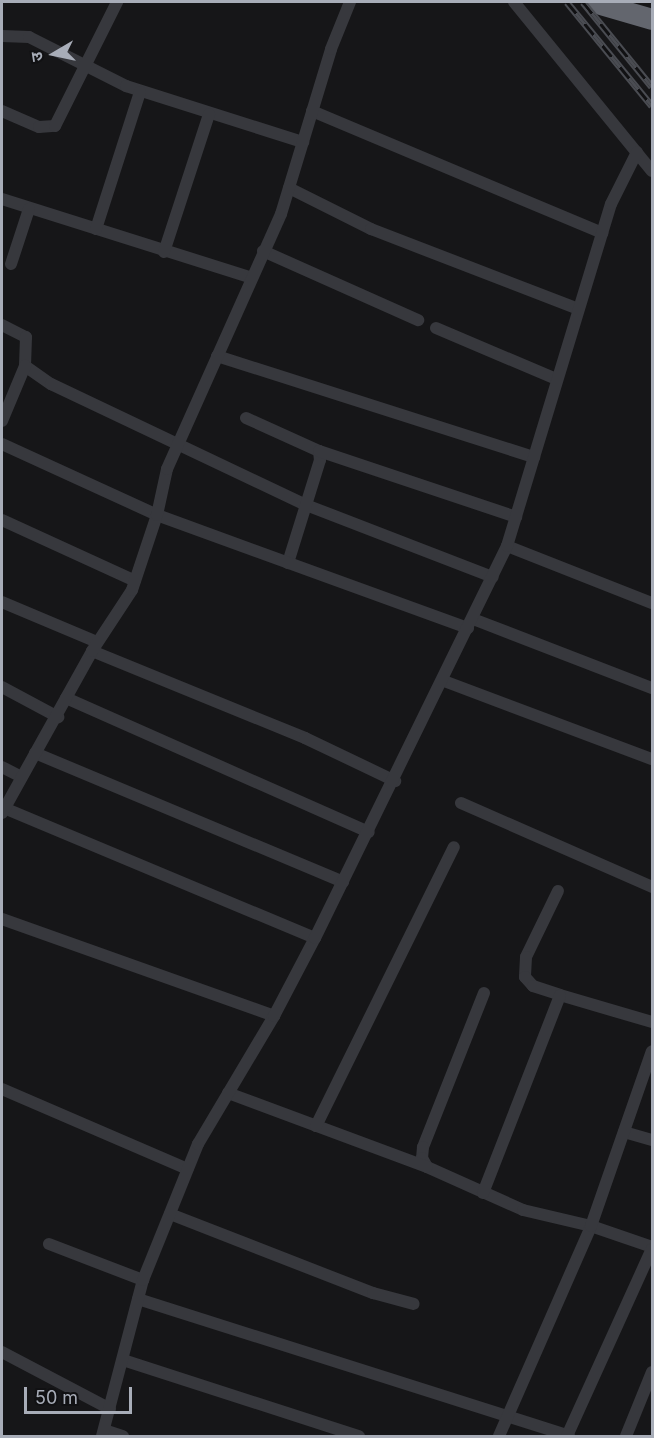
<!DOCTYPE html>
<html>
<head>
<meta charset="utf-8">
<style>
  body { margin:0 }
  #map { position:relative; width:654px; height:1438px; overflow:hidden; background:#161618; font-family:Inter,"Noto Sans Devanagari",sans-serif }
  div>[style] { position:absolute }
  .minor>* { height:12px; margin:-6px; padding:0 6px; transform-origin:6px; border-radius:6px; background:#37383d }
  .motorway>* { height:21px; margin:-10.5px; padding:0 10.5px; transform-origin:10.5px; border-radius:10.5px; background:#63666e }
  .rail>* { height:7px; margin-top:-3.5px; transform-origin:0; background:repeating-linear-gradient(90deg,#111113 0 14px,#4a4c52 0 28px); box-sizing:border-box; border-block:2px solid #4a4c52 }
  span { translate:-50% -50%; white-space:nowrap; text-align:center; line-height:1.15; -webkit-text-stroke:4.5px #111113; paint-order:stroke }
  .frame { position:absolute; inset:0; border:3px solid #a8adb8; pointer-events:none }
  .north { position:absolute; left:24px; top:24px; width:60px; height:60px; -webkit-text-stroke:4px #111113; paint-order:stroke; rotate:261deg; font-size:16px; font-weight:700; line-height:24px; text-align:center; color:#a8adb8 }
  .north::after { content:''; display:block; margin:auto; width:21px; height:27px; background:#a8adb8; clip-path:polygon(50% 0,100% 100%,50% 72%,0 100%) }
  .scale { position:absolute; left:24px; top:1387px; width:108px; height:27px; box-sizing:border-box; border:3px solid #a8adb8; border-top:0; padding-left:8px; font-size:18px; line-height:21px; white-space:nowrap; color:#a8adb8; -webkit-text-stroke:4px #111113; paint-order:stroke }
</style>
</head>
<body>
<div id="map">
  <div class="minor">
    <div style="left:514px;top:2px;width:218px;rotate:50.8deg"></div>
    <div style="left:2px;top:36px;width:27px;rotate:2deg"></div>
    <div style="left:29px;top:37px;width:109px;rotate:26.8deg"></div>
    <div style="left:126px;top:86px;width:186px;rotate:17.6deg"></div>
    <div style="left:2px;top:111px;width:40px;rotate:23.4deg"></div>
    <div style="left:39px;top:127px;width:16px;rotate:-4deg"></div>
    <div style="left:55px;top:126px;width:139px;rotate:-63.4deg"></div>
    <div style="left:312px;top:111px;width:315px;rotate:22.8deg"></div>
    <div style="left:289px;top:188px;width:92px;rotate:26.6deg"></div>
    <div style="left:371px;top:229px;width:222px;rotate:21.1deg"></div>
    <div style="left:2px;top:199px;width:260px;rotate:17.5deg"></div>
    <div style="left:96px;top:229px;width:144px;rotate:-72.2deg"></div>
    <div style="left:263px;top:251px;width:170px;rotate:24deg"></div>
    <div style="left:164px;top:252px;width:145px;rotate:-71.9deg"></div>
    <div style="left:11px;top:264px;width:58px;rotate:-71.9deg"></div>
    <div style="left:2px;top:325px;width:27px;rotate:27deg"></div>
    <div style="left:26px;top:337px;width:29px;rotate:92deg"></div>
    <div style="left:25px;top:366px;width:32px;rotate:35deg"></div>
    <div style="left:51px;top:384px;width:282px;rotate:25.4deg"></div>
    <div style="left:306px;top:505px;width:200px;rotate:21.1deg"></div>
    <div style="left:436px;top:328px;width:130px;rotate:23deg"></div>
    <div style="left:217px;top:356px;width:333px;rotate:17.7deg"></div>
    <div style="left:246px;top:418px;width:80px;rotate:24.3deg"></div>
    <div style="left:319px;top:451px;width:9px;rotate:84deg"></div>
    <div style="left:320px;top:460px;width:108px;rotate:107.3deg"></div>
    <div style="left:2px;top:421px;width:60px;rotate:-67.3deg"></div>
    <div style="left:2px;top:444px;width:170px;rotate:24.6deg"></div>
    <div style="left:157px;top:515px;width:331px;rotate:20deg"></div>
    <div style="left:319px;top:451px;width:208px;rotate:18.5deg"></div>
    <div style="left:2px;top:520px;width:146px;rotate:24.6deg"></div>
    <div style="left:507px;top:546px;width:156px;rotate:21.5deg"></div>
    <div style="left:2px;top:602px;width:103px;rotate:22.8deg"></div>
    <div style="left:473px;top:619px;width:192px;rotate:21.1deg"></div>
    <div style="left:92px;top:651px;width:230px;rotate:22.2deg"></div>
    <div style="left:305px;top:738px;width:100px;rotate:25.5deg"></div>
    <div style="left:444px;top:681px;width:222px;rotate:20.6deg"></div>
    <div style="left:2px;top:687px;width:64px;rotate:28.2deg"></div>
    <div style="left:66px;top:698px;width:331px;rotate:23.9deg"></div>
    <div style="left:35px;top:753px;width:334px;rotate:22.7deg"></div>
    <div style="left:2px;top:767px;width:22px;rotate:27deg"></div>
    <div style="left:461px;top:803px;width:209px;rotate:23.7deg"></div>
    <div style="left:4px;top:808px;width:337px;rotate:22.7deg"></div>
    <div style="left:2px;top:813px;width:185px;rotate:-60.9deg"></div>
    <div style="left:92px;top:651px;width:73px;rotate:-56.7deg"></div>
    <div style="left:132px;top:590px;width:79px;rotate:-71.6deg"></div>
    <div style="left:157px;top:515px;width:47px;rotate:-77.7deg"></div>
    <div style="left:167px;top:469px;width:279px;rotate:-65.9deg"></div>
    <div style="left:281px;top:214px;width:172px;rotate:-73.1deg"></div>
    <div style="left:331px;top:49px;width:51px;rotate:-68deg"></div>
    <div style="left:558px;top:891px;width:73px;rotate:115.9deg"></div>
    <div style="left:526px;top:957px;width:20px;rotate:93deg"></div>
    <div style="left:525px;top:977px;width:12px;rotate:48deg"></div>
    <div style="left:533px;top:986px;width:28px;rotate:18deg"></div>
    <div style="left:560px;top:995px;width:96px;rotate:16.4deg"></div>
    <div style="left:2px;top:919px;width:289px;rotate:19.6deg"></div>
    <div style="left:484px;top:993px;width:166px;rotate:111.6deg"></div>
    <div style="left:423px;top:1147px;width:11px;rotate:95deg"></div>
    <div style="left:422px;top:1158px;width:10px;rotate:61deg"></div>
    <div style="left:427px;top:1167px;width:105px;rotate:24.1deg"></div>
    <div style="left:523px;top:1210px;width:70px;rotate:13.2deg"></div>
    <div style="left:591px;top:1226px;width:65px;rotate:19deg"></div>
    <div style="left:2px;top:1089px;width:202px;rotate:23.3deg"></div>
    <div style="left:228px;top:1093px;width:212px;rotate:20.4deg"></div>
    <div style="left:316px;top:1126px;width:311px;rotate:-63.7deg"></div>
    <div style="left:624px;top:1132px;width:29px;rotate:16deg"></div>
    <div style="left:483px;top:1193px;width:212px;rotate:-68.7deg"></div>
    <div style="left:170px;top:1214px;width:218px;rotate:21.3deg"></div>
    <div style="left:373px;top:1293px;width:42px;rotate:15deg"></div>
    <div style="left:49px;top:1244px;width:101px;rotate:21deg"></div>
    <div style="left:138px;top:1299px;width:452px;rotate:17.6deg"></div>
    <div style="left:2px;top:1352px;width:122px;rotate:27.8deg"></div>
    <div style="left:123px;top:1360px;width:248px;rotate:17.9deg"></div>
    <div style="left:104px;top:1430px;width:20px;rotate:18deg"></div>
    <div style="left:102px;top:1436px;width:161px;rotate:-75.3deg"></div>
    <div style="left:143px;top:1280px;width:147px;rotate:-68deg"></div>
    <div style="left:198px;top:1144px;width:149px;rotate:-59.3deg"></div>
    <div style="left:274px;top:1016px;width:88px;rotate:-62.3deg"></div>
    <div style="left:315px;top:938px;width:436px;rotate:-63.9deg"></div>
    <div style="left:507px;top:546px;width:357px;rotate:-73.1deg"></div>
    <div style="left:611px;top:204px;width:58px;rotate:-63.4deg"></div>
    <div style="left:499px;top:1436px;width:229px;rotate:-66.3deg"></div>
    <div style="left:591px;top:1226px;width:185px;rotate:-70.8deg"></div>
    <div style="left:567px;top:1436px;width:205px;rotate:-65.6deg"></div>
    <div style="left:626px;top:1436px;width:69px;rotate:-67.9deg"></div>
  </div>
  <div class="motorway">
    <div style="left:593px;top:2px;width:61px;rotate:16.1deg"></div>
  </div>
  <div class="rail">
    <div style="left:567px;top:2px;width:134px;rotate:50.7deg"></div>
    <div style="left:583px;top:2px;width:109px;rotate:50.9deg"></div>
  </div>
  <div class="frame"></div>
  <div class="north">उ</div>
  <div class="scale">50 m</div>
</div>
</body>
</html>
